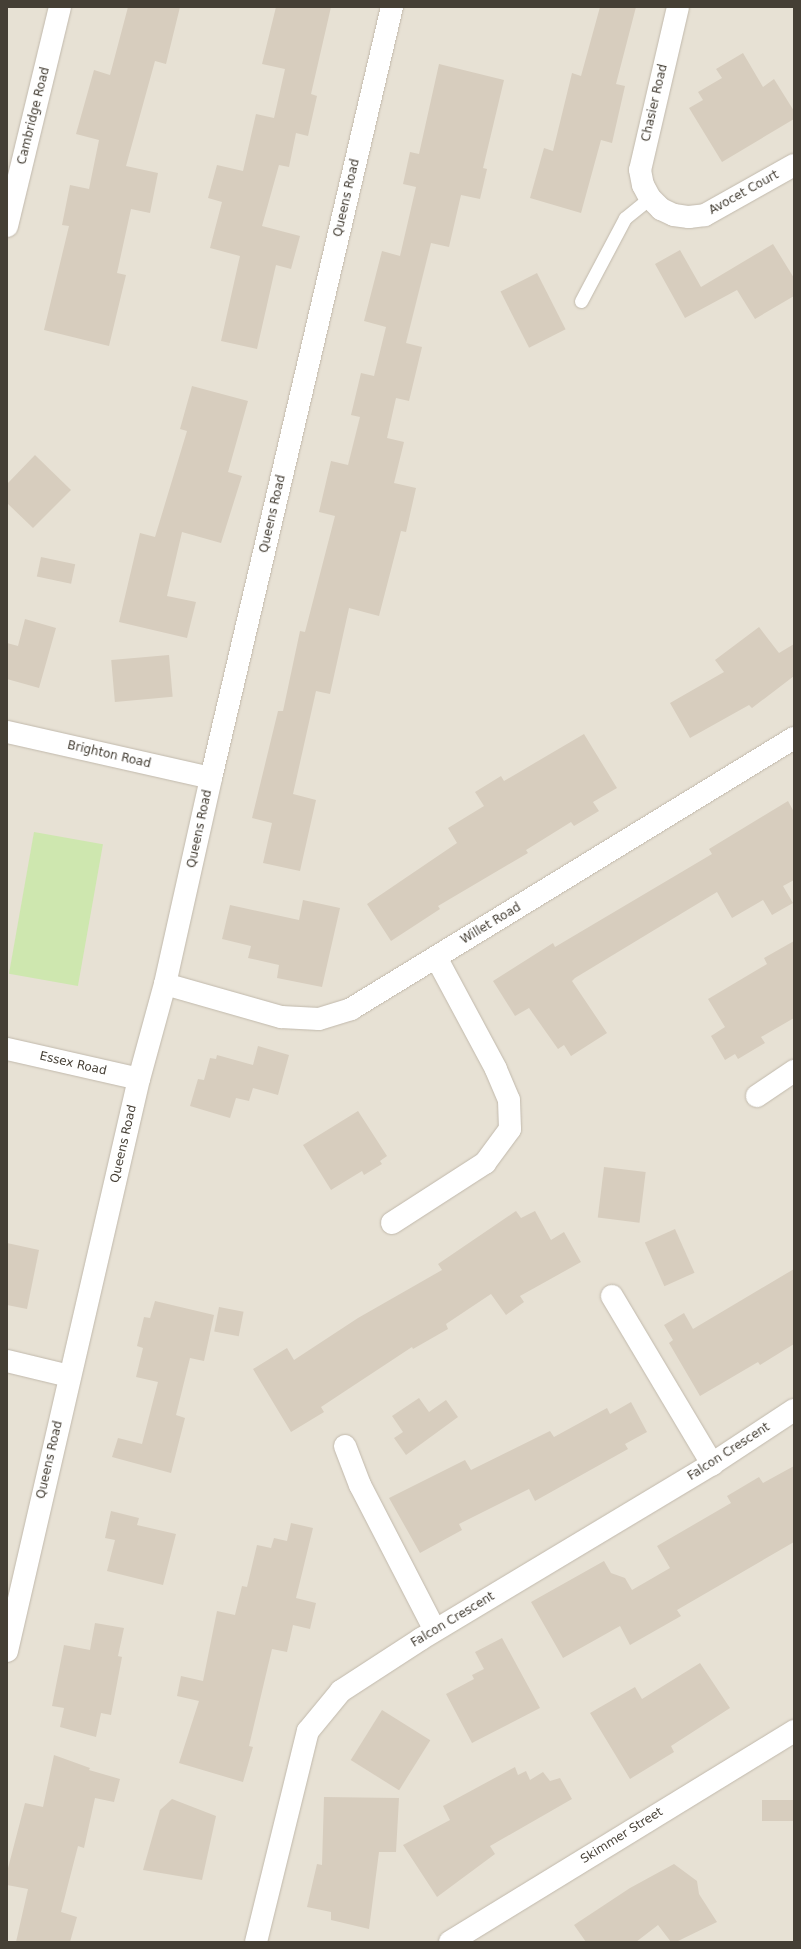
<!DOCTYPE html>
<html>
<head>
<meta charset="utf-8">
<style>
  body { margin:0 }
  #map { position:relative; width:801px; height:1949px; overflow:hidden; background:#f3efe6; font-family:"DejaVu Sans",sans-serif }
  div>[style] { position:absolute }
  .residential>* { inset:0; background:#e7e1d4; transform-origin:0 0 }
  .green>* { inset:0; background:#cee7af; transform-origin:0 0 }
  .building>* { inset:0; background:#d7cdbe; transform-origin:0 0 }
  .roads { filter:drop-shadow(0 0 1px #c1b9ac) drop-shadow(0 0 1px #c1b9ac) }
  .service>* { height:13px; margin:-6.5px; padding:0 6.5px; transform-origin:6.5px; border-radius:6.5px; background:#fff }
  .minor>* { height:22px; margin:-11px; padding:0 11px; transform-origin:11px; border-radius:11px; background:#fff }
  span { translate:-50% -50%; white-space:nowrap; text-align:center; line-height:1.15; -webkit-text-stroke:3px #fff; paint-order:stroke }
  .street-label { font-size:12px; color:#453f35 }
  .frame { position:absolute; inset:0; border:8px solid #453f35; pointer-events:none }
</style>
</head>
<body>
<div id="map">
  <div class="residential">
    <div style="left:7px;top:7px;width:787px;height:1935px"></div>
  </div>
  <div class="green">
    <div style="left:34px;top:832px;width:70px;height:144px;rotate:10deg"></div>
  </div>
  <div class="building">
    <div style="clip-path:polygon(128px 7px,180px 7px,166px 64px,155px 61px,126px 166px,158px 173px,150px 213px,131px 209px,117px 273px,126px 275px,109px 346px,44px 330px,69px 226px,62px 225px,70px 185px,89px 189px,99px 140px,76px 134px,94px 70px,110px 75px)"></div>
    <div style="clip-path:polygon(276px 7px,331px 7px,311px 94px,317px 96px,308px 136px,296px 133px,289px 167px,279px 165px,262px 226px,300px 236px,291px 269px,276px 265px,257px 349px,221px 341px,240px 256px,210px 248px,222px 202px,208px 198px,217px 165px,243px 171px,256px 114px,274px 118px,285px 69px,262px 64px)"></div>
    <div style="clip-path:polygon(600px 7px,636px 7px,616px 84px,625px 86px,612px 143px,601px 140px,581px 213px,530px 198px,544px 148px,553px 151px,572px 73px,581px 76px)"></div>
    <div style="clip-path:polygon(743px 53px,763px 87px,774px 79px,794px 111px,794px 119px,722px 162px,689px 108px,703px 100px,698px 92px,722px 78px,716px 69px)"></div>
    <div style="clip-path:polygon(439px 64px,504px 80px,483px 168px,487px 169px,480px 199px,461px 195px,449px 247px,431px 243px,406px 343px,422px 347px,409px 401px,396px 398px,387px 438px,404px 442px,394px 483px,416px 488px,406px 532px,401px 531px,379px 616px,349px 608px,330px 694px,316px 691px,293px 794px,316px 800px,300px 871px,263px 863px,272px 823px,252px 818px,278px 711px,283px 711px,300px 631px,305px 632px,335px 516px,319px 512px,331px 461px,348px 465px,360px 417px,351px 415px,361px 373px,374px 376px,386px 327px,364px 321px,382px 251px,400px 256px,416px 187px,403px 184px,410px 152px,419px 154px)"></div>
    <div style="clip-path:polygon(773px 244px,794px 278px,794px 296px,755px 319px,737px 290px,685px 318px,655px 264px,680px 250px,701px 287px)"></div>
    <div style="left:537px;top:273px;width:63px;height:41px;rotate:63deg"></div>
    <div style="clip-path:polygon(192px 386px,248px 401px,228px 472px,242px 476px,221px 543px,182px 532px,167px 596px,196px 602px,187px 638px,119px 622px,140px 533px,155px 537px,187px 431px,180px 429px)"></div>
    <div style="clip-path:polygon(35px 455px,71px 490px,33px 528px,7px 503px,7px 484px)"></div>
    <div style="left:41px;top:557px;width:35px;height:20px;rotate:12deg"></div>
    <div style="clip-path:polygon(25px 619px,56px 628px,39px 688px,7px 679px,7px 643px,18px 646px)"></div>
    <div style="clip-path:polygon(759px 627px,779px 653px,794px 644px,794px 676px,752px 708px,749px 705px,690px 738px,670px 703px,724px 672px,715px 660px)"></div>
    <div style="left:169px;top:655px;width:42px;height:58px;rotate:85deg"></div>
    <div style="clip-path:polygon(584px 734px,617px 788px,593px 802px,599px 811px,574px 826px,571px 822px,526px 850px,528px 853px,438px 906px,440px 909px,391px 941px,367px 904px,457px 843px,448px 828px,484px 806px,475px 792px,501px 776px,504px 781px)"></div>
    <div style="clip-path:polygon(788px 801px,794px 812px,794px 880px,783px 886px,793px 903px,772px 915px,763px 900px,732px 918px,717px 892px,575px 978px,572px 981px,607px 1033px,571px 1056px,564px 1045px,558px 1049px,529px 1008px,515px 1016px,493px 981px,553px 943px,555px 947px,712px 854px,709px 849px)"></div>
    <div style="clip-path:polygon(303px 900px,340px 908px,322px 987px,277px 978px,279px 965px,248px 958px,251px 946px,222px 939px,230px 905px,299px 920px)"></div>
    <div style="clip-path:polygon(794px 941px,794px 1018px,761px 1037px,765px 1043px,738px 1059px,735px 1054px,725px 1060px,711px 1036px,725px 1027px,708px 999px,767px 964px,764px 958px)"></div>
    <div style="clip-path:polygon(258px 1046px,289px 1055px,278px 1095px,253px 1088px,249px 1101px,236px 1098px,230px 1118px,190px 1106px,198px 1079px,204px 1080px,210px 1058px,216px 1059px,217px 1055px,253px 1065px)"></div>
    <div style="clip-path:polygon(358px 1111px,387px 1156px,380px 1161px,382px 1164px,364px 1175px,362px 1171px,331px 1190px,303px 1145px)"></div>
    <div style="left:604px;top:1167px;width:42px;height:51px;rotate:7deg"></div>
    <div style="clip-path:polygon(516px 1211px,521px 1218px,535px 1211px,551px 1240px,564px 1232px,581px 1262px,520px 1296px,524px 1302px,506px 1315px,491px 1294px,446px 1324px,448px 1329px,413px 1349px,412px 1347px,321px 1407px,324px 1412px,291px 1432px,253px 1369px,287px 1348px,294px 1360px,358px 1318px,442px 1270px,438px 1264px)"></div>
    <div style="left:675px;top:1229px;width:48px;height:33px;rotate:66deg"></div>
    <div style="clip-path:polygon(7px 1243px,39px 1250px,27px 1309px,7px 1305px)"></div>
    <div style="clip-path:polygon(794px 1269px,794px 1344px,760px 1365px,758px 1362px,700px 1396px,669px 1343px,673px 1340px,664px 1325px,684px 1313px,693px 1329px)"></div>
    <div style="clip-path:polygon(155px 1301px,214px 1315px,204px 1361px,190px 1358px,176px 1415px,185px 1418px,171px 1473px,112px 1457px,118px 1438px,142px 1444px,158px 1382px,136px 1377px,143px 1348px,137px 1346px,144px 1317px,150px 1318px)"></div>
    <div style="left:219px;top:1307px;width:25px;height:25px;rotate:11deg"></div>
    <div style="clip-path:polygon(419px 1398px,429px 1412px,446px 1400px,458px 1417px,406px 1455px,394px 1438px,403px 1432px,392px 1416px)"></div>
    <div style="clip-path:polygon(631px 1402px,647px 1432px,625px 1444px,628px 1449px,535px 1501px,529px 1489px,459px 1524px,462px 1530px,420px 1553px,389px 1498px,465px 1460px,471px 1470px,550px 1431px,554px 1437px,607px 1408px,610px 1414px)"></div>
    <div style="clip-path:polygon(794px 1466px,794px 1542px,677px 1610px,681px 1616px,630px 1645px,620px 1626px,563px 1658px,531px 1602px,604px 1561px,611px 1573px,625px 1578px,632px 1590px,670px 1568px,657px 1546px,731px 1503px,727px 1496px,759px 1477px,763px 1483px)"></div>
    <div style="clip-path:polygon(111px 1511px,139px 1518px,137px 1525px,176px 1534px,163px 1585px,107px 1571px,115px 1540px,105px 1538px)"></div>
    <div style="clip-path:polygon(291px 1523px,313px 1528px,296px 1598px,316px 1603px,310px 1629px,293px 1625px,287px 1652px,272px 1649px,249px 1746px,253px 1747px,243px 1782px,179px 1763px,199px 1701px,177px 1696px,181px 1676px,203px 1681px,217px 1611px,235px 1615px,242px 1586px,247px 1587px,257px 1545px,271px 1548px,274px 1538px,287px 1541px)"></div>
    <div style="clip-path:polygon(95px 1623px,124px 1628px,118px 1656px,122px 1657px,111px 1715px,101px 1713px,96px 1737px,60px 1727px,64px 1708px,52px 1706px,64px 1645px,90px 1650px)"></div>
    <div style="clip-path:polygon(502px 1638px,540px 1708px,472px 1743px,446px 1694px,474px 1679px,472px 1675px,484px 1669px,475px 1652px)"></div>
    <div style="clip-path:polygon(700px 1663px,730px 1708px,671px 1746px,674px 1752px,630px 1779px,590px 1713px,635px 1687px,642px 1699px)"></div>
    <div style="left:382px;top:1710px;width:57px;height:59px;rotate:32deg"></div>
    <div style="clip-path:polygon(54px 1755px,90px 1768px,89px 1770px,120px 1779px,114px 1802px,95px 1798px,84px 1848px,78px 1846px,61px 1912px,77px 1917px,70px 1942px,16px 1942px,28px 1889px,7px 1885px,7px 1872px,25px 1803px,43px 1807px)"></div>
    <div style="clip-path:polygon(515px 1767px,518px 1775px,526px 1771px,530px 1780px,543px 1772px,550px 1781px,560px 1778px,572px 1799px,490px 1846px,495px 1854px,437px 1897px,403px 1845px,450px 1820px,443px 1806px)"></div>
    <div style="clip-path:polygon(324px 1797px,399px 1798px,396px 1852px,379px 1852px,369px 1929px,331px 1920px,331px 1912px,307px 1907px,317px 1864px,322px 1865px)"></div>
    <div style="clip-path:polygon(172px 1799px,216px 1816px,202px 1880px,143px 1870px,160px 1810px)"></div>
    <div style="left:762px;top:1800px;width:32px;height:21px"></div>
    <div style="clip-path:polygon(674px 1864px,697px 1881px,699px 1894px,717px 1922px,676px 1942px,671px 1942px,658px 1925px,636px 1942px,586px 1942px,574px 1925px,630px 1888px)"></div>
  </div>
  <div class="roads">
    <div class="service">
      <div style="left:581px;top:301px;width:94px;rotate:-62.1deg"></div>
      <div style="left:625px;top:218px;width:32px;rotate:-39deg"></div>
    </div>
    <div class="minor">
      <div style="left:678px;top:7px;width:167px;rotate:103.1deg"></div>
      <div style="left:640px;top:170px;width:15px;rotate:79deg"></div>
      <div style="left:643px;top:185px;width:15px;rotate:62deg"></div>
      <div style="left:650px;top:198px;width:16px;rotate:45deg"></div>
      <div style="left:661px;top:209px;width:14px;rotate:25deg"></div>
      <div style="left:674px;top:215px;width:15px;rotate:8deg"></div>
      <div style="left:689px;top:217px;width:16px;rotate:-7deg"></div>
      <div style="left:705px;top:215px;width:102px;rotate:-29.3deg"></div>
      <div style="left:7px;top:226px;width:225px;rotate:-76.4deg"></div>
      <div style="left:7px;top:732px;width:209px;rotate:12.7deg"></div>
      <div style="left:165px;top:984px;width:121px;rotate:15.9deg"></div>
      <div style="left:281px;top:1017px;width:38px;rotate:3deg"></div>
      <div style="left:319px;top:1019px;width:34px;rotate:-17deg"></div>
      <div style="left:351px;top:1009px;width:519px;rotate:-31.46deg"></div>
      <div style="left:7px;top:1049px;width:135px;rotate:12.8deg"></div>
      <div style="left:757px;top:1096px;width:45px;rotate:-34deg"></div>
      <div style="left:392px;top:1223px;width:111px;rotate:-32.8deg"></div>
      <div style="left:485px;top:1163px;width:42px;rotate:-53.7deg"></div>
      <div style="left:510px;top:1129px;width:29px;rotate:-92deg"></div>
      <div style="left:509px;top:1100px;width:34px;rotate:-113deg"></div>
      <div style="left:496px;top:1069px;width:127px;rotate:-118.2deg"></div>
      <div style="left:612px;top:1296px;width:196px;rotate:59.2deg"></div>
      <div style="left:7px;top:1361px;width:64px;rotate:13.6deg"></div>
      <div style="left:345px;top:1446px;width:42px;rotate:69deg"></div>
      <div style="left:360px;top:1485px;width:163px;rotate:62.7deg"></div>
      <div style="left:7px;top:1651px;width:587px;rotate:-77.01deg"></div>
      <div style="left:139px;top:1079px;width:98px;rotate:-74.7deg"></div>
      <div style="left:165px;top:984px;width:211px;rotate:-77.4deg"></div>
      <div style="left:211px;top:778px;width:792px;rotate:-76.79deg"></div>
      <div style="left:256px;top:1942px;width:217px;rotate:-76.2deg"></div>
      <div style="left:308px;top:1731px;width:52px;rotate:-50.5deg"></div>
      <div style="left:341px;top:1691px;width:95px;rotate:-33deg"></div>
      <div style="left:421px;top:1639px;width:340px;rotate:-31deg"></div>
      <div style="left:712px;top:1464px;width:98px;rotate:-33.4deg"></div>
      <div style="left:450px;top:1942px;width:404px;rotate:-31.5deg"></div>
    </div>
  </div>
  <div class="street-label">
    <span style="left:655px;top:103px;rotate:-77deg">Chasier Road</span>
    <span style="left:34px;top:116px;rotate:-76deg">Cambridge Road</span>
    <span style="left:744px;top:193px;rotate:-29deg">Avocet Court</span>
    <span style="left:347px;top:198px;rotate:-77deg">Queens Road</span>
    <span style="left:273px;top:514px;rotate:-77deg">Queens Road</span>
    <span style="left:109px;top:755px;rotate:13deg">Brighton Road</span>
    <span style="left:200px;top:829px;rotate:-78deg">Queens Road</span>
    <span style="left:491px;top:924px;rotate:-31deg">Willet Road</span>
    <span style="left:73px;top:1064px;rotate:13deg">Essex Road</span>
    <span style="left:124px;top:1144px;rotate:-77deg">Queens Road</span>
    <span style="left:729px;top:1452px;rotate:-33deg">Falcon Crescent</span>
    <span style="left:50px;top:1460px;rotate:-77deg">Queens Road</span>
    <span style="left:453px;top:1620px;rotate:-31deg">Falcon Crescent</span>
    <span style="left:622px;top:1836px;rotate:-32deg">Skimmer Street</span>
  </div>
  <div class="frame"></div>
</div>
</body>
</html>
